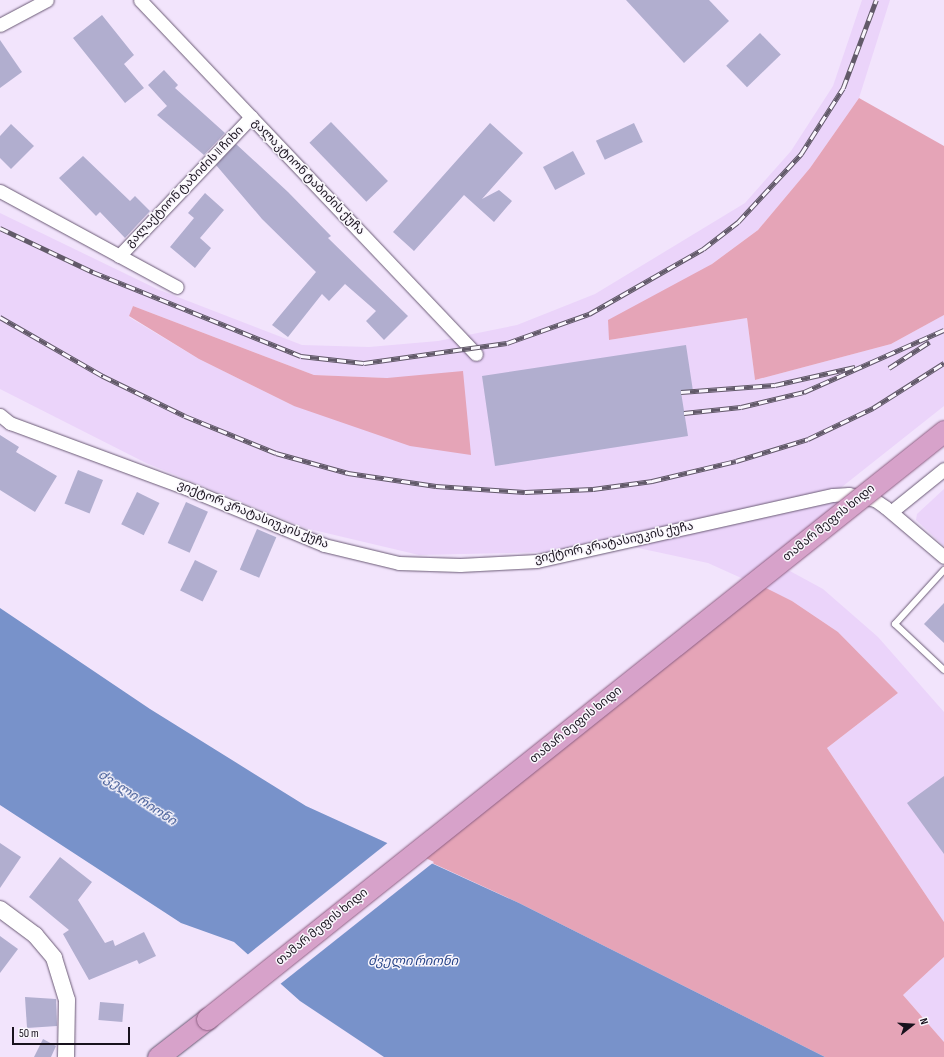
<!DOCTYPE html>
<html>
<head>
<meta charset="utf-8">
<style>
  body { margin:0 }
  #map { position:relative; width:944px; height:1057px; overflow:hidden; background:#f2e4fc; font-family:"Sofia Sans Condensed","Noto Sans Georgian",sans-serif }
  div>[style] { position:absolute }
  .built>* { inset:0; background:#ebd4fa }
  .green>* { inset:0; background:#e5a4b7 }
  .water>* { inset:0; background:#7892ca }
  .pier>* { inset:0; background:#f2e4fc }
  .building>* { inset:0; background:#b1aecf; transform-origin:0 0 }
  .roads { filter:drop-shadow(0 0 1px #6a5a75) drop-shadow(0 0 1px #6a5a75) }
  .service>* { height:6px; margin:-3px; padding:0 3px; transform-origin:3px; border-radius:3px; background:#fff }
  .minor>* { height:13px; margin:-6.5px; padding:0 6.5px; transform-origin:6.5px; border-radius:6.5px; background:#fff }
  .tertiary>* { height:16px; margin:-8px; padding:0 8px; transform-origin:8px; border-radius:8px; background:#fff }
  .trunk>* { height:21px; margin:-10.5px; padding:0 10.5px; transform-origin:10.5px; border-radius:10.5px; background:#d7a2ca }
  .rail>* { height:4.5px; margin-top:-2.25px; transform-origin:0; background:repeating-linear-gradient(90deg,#f9f6fc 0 9px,#625a69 0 18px); box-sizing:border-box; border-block:1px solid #625a69 }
  .bridges { filter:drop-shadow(0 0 1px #8e6084) drop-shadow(0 0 1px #8e6084) }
  .trunk-bridge>* { height:21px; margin:-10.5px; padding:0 10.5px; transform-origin:10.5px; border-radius:10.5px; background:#d7a2ca }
  span { translate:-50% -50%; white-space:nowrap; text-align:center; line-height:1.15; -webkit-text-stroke:3px #f9f6fc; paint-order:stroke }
  .street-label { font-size:12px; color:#18121d }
  .water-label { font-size:13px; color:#29468a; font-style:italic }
  .north { position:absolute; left:892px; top:1005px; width:40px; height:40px; -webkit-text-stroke:3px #f9f6fc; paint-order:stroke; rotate:73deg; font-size:11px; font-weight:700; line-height:16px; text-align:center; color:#18121d }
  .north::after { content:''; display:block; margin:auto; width:14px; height:18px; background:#18121d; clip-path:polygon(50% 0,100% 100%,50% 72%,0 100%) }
  .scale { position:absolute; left:12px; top:1027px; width:118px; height:18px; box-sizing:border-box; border:2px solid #18121d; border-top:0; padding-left:5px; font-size:12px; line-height:14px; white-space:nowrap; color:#18121d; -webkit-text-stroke:3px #f9f6fc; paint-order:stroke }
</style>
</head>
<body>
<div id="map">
  <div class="built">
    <div style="clip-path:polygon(evenodd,862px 0,890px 0,859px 98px,810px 168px,758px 230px,609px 340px,747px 318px,755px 380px,891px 344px,944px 315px,944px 406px,833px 494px,875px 500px,788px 570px,823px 589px,878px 637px,944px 712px,944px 922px,827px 748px,898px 693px,838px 632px,792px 601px,708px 563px,601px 540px,548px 552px,419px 555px,305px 528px,146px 463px,0 389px,0 213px,157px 289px,302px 345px,369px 347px,438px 341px,517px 325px,595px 294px,745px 203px,791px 151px,833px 86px,862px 0,133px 306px,314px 375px,387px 378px,294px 406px,199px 359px,129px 317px,133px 306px)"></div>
    <div style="clip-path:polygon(944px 489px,944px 546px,916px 520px,917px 514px)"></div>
    <div style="clip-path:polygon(944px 957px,944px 1042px,903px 995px)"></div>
  </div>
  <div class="green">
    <div style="clip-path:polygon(859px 98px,944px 146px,944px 315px,891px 344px,755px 380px,747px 318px,609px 340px,608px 320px,712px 264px,758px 230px,810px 168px)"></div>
    <div style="clip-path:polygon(133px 306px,314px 375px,387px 378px,463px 371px,471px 455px,410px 446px,294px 406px,199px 359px,129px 316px)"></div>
    <div style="clip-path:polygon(764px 587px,792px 601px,838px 632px,898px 693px,827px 748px,944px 922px,944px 957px,903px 995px,944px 1042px,944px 1057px,825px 1057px,519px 903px,417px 856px)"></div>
  </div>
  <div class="water">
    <div style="clip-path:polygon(0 608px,150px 709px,306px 806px,519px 903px,825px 1057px,384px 1057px,300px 1001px,234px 942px,181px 923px,0 805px)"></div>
  </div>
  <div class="pier">
    <div style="clip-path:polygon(390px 841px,434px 862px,279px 985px,246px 956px)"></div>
  </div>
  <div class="building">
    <div style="clip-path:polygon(626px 0,709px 0,729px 21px,684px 63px)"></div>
    <div style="clip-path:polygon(102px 15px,134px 55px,124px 64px,144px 88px,125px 103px,73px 38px)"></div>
    <div style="left:760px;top:33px;width:30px;height:47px;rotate:46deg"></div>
    <div style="clip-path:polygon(0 40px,22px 72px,0 88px)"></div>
    <div style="clip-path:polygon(164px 70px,178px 85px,175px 88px,225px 133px,204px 155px,157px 115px,167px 106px,148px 85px)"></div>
    <div style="left:331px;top:122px;width:82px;height:30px;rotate:46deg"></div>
    <div style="clip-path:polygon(490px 123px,523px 153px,482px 199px,499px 190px,512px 201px,494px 222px,464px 195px,414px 251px,393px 232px)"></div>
    <div style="left:634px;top:123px;width:21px;height:42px;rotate:65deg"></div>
    <div style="clip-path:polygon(11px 124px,34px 146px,11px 169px,0 158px,0 136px)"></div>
    <div style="clip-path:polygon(236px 144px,288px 192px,331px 236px,328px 238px,408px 316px,384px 340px,366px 321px,376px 311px,345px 284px,329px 301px,322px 294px,288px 337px,272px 325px,316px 272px,262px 219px,216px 165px)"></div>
    <div style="left:573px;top:151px;width:26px;height:34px;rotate:62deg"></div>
    <div style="clip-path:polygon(83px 156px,130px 201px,135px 196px,150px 211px,125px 238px,100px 212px,96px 216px,59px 178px)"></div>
    <div style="clip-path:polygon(205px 193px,224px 210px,200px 238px,211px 248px,195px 268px,170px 247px,194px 218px,188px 213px)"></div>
    <div style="clip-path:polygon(686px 345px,693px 391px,681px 392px,688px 436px,495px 466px,482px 376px)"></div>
    <div style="clip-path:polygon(0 435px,19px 447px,16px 452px,57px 476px,35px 512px,0 490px)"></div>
    <div style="left:78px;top:470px;width:27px;height:36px;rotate:22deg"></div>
    <div style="left:137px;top:492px;width:25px;height:36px;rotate:26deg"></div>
    <div style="left:186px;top:502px;width:24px;height:45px;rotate:24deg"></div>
    <div style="left:257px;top:529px;width:21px;height:44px;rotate:23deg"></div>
    <div style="left:195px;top:560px;width:25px;height:34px;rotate:26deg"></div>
    <div style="clip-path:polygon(944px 603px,944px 643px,924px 624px)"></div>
    <div style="clip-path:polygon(944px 776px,944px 854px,907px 803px)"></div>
    <div style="clip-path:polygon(0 843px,21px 857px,0 888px)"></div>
    <div style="clip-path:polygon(60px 857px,92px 882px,78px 900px,105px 943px,113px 940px,115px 946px,144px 932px,156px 956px,139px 964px,137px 960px,89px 980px,63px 934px,69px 930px,29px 897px)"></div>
    <div style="clip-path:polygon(0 936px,18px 949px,0 973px)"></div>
    <div style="clip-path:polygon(25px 997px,56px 999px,57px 1026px,27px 1028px)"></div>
    <div style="left:100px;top:1002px;width:24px;height:18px;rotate:5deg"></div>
    <div style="clip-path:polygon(43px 1039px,56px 1046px,51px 1057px,34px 1057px)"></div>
  </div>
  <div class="roads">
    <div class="service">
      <div style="left:944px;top:570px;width:73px;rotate:132.2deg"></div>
      <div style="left:895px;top:624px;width:67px;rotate:43.2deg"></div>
    </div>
    <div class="minor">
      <div style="left:140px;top:0;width:488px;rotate:46.5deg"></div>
      <div style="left:0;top:25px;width:53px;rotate:-28deg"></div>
      <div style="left:0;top:191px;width:201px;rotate:28.5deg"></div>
      <div style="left:119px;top:256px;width:192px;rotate:-46.5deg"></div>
      <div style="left:0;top:415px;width:13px;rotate:39deg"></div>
      <div style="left:10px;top:423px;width:188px;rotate:20.3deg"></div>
      <div style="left:186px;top:488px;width:149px;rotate:22.4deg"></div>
      <div style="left:324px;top:545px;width:77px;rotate:13.5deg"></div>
      <div style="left:399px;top:563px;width:61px;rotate:1.9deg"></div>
      <div style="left:460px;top:565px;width:77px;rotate:-3deg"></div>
      <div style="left:537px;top:561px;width:303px;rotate:-12.6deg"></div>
      <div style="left:833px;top:495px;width:16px;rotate:-4deg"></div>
      <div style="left:849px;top:494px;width:27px;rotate:13deg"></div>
      <div style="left:875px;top:500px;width:12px;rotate:35deg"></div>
      <div style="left:885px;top:507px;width:77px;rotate:40.3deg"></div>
      <div style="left:892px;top:511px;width:67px;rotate:-38.9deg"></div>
    </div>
    <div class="tertiary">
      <div style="left:0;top:909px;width:44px;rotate:36.6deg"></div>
      <div style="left:35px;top:935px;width:30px;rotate:50deg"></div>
      <div style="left:54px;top:958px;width:44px;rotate:72.8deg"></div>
      <div style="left:67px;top:1000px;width:57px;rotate:91deg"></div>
    </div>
    <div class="trunk">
      <div style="left:158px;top:1057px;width:62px;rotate:-37.8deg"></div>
    </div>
  </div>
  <div class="rail">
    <div style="left:0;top:228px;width:103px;rotate:25.3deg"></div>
    <div style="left:93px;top:272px;width:224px;rotate:22deg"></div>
    <div style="left:301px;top:356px;width:63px;rotate:6.3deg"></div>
    <div style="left:364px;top:363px;width:144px;rotate:-8deg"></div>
    <div style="left:507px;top:343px;width:87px;rotate:-19.5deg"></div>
    <div style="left:589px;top:314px;width:131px;rotate:-29.7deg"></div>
    <div style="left:703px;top:249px;width:44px;rotate:-37.6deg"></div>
    <div style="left:738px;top:222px;width:93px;rotate:-47.2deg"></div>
    <div style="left:801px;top:154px;width:78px;rotate:-57.5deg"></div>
    <div style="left:843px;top:88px;width:94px;rotate:-69.4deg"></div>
    <div style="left:0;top:317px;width:119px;rotate:29.8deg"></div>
    <div style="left:103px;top:376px;width:91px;rotate:26deg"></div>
    <div style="left:185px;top:416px;width:98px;rotate:22.1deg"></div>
    <div style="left:276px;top:453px;width:75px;rotate:15.5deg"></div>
    <div style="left:348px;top:473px;width:89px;rotate:8.4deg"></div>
    <div style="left:436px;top:486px;width:89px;rotate:3.9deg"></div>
    <div style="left:525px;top:492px;width:68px;rotate:-2.5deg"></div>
    <div style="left:593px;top:489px;width:60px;rotate:-7.7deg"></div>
    <div style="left:652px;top:481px;width:86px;rotate:-13.4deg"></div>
    <div style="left:736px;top:461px;width:75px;rotate:-17deg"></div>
    <div style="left:808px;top:439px;width:72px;rotate:-25.5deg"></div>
    <div style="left:873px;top:408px;width:84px;rotate:-32.4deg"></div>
    <div style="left:889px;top:368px;width:48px;rotate:-33deg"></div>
    <div style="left:681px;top:392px;width:94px;rotate:-4.3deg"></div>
    <div style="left:775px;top:385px;width:82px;rotate:-12.7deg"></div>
    <div style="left:684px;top:413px;width:57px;rotate:-6deg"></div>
    <div style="left:741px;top:407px;width:65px;rotate:-13.4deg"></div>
    <div style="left:804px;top:392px;width:153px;rotate:-23.9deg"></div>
  </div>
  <div class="bridges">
    <div class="trunk-bridge">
      <div style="left:207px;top:1019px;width:943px;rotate:-38.58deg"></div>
    </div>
  </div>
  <div class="street-label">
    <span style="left:308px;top:177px;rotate:46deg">გალაკტიონ ტაბიძის ქუჩა</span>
    <span style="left:185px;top:187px;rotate:-46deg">გალაქტიონ ტაბიძის II ჩიხი</span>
    <span style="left:253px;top:515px;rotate:22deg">ვიქტორ კრატასიუკის ქუჩა</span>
    <span style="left:829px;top:523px;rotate:-39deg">თამარ მეფის ხიდი</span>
    <span style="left:614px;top:543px;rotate:-12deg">ვიქტორ კრატასიუკის ქუჩა</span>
    <span style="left:576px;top:725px;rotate:-39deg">თამარ მეფის ხიდი</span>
    <span style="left:322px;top:927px;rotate:-39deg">თამარ მეფის ხიდი</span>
  </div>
  <div class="water-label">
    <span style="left:137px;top:798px;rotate:33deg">ძველი რიონი</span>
    <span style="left:413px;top:961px">ძველი რიონი</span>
  </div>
  <div class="north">N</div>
  <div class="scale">50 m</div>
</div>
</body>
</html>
